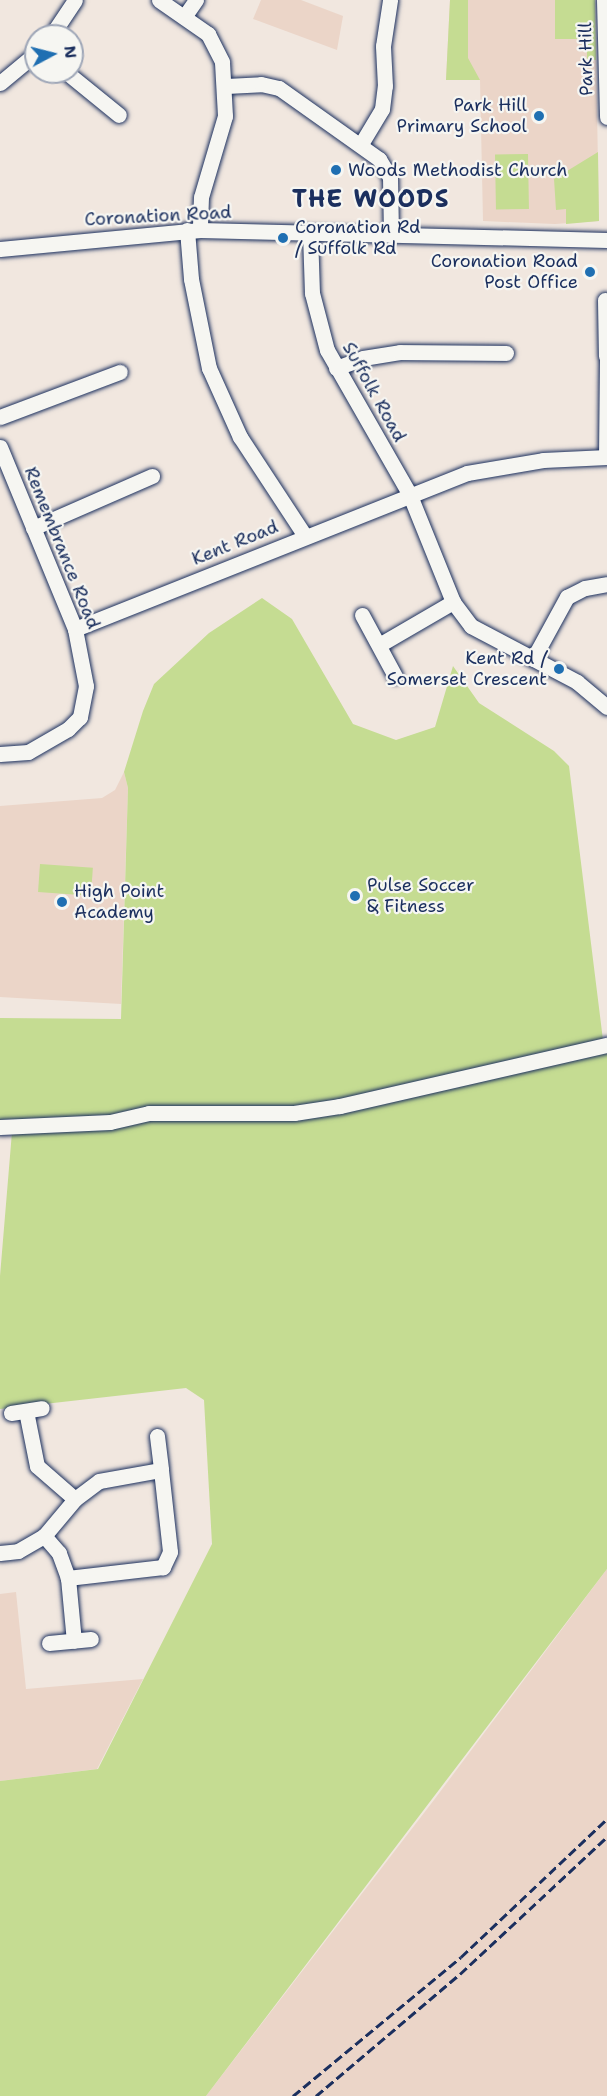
<!DOCTYPE html>
<html>
<head>
<meta charset="utf-8">
<style>
  body { margin:0 }
  #map { position:relative; width:607px; height:2096px; overflow:hidden; background:#f1e7df; font-family:"Shantell Sans",sans-serif }
  div>[style] { position:absolute }
  .built>* { inset:0; background:#ebd5c8 }
  .green>* { inset:0; background:#c5dc92; transform-origin:0 0 }
  .roads { filter:drop-shadow(0 0 2px #1b2f5e) drop-shadow(0 0 2px #1b2f5e) }
  .minor>* { height:15px; margin:-7.5px; padding:0 7.5px; transform-origin:7.5px; border-radius:7.5px; background:#f6f6f2 }
  .rail>* { height:3px; margin-top:-1.5px; transform-origin:0; background:repeating-linear-gradient(90deg,#1b2f5e 0 9px,transparent 0 13.5px) }
  .dots>* { width:16px; height:16px; translate:-50% -50%; box-sizing:border-box; border:3px solid #f6f6f2; border-radius:50% }
  span { translate:-50% -50%; white-space:nowrap; text-align:center; line-height:1.15; -webkit-text-stroke:4.5px #f6f6f2; paint-order:stroke }
  .street-label { font-size:18px; color:#1b2f5e }
  .poi-label { font-size:18px; color:#1b2f5e }
  .right { translate:-100% -50%; text-align:right }
  .left { translate:0 -50%; text-align:left }
  .district-label { font-size:24px; color:#1b2f5e; font-weight:700; letter-spacing:1.5px }
  .north { position:absolute; left:24px; top:24px; width:60px; height:60px; box-sizing:border-box; background:#f6f6f2; border:2px solid #9ea6b7; border-radius:50%; rotate:83deg; font-size:16px; font-weight:700; line-height:24px; text-align:center; color:#1b2f5e }
  .north::after { content:''; display:block; margin:auto; width:21px; height:27px; background:#1f6fb2; clip-path:polygon(50% 0,100% 100%,50% 72%,0 100%) }
</style>
</head>
<body>
<div id="map">
  <div class="built">
    <div style="clip-path:polygon(261px 0,301px 0,343px 16px,337px 50px,253px 19px)"></div>
    <div style="clip-path:polygon(450px 0,595px 0,599px 221px,555px 224px,483px 221px,480px 80px,446px 80px)"></div>
    <div style="clip-path:polygon(124px 772px,128px 788px,121px 1004px,0 997px,0 806px,102px 798px,115px 790px)"></div>
    <div style="clip-path:polygon(607px 1569px,607px 2096px,206px 2096px,434px 1800px)"></div>
    <div style="clip-path:polygon(16px 1592px,26px 1689px,143px 1679px,97px 1769px,0 1781px,0 1594px)"></div>
  </div>
  <div class="green">
    <div style="clip-path:polygon(450px 0,468px 0,468px 58px,480px 80px,446px 80px)"></div>
    <div style="clip-path:polygon(555px 0,595px 0,596px 60px,587px 59px,587px 39px,555px 39px)"></div>
    <div style="clip-path:polygon(598px 152px,599px 221px,566px 224px,566px 209px,556px 210px,554px 179px)"></div>
    <div style="left:528px;top:154px;width:55px;height:33px;rotate:89deg"></div>
    <div style="clip-path:polygon(262px 598px,292px 619px,353px 724px,396px 740px,435px 727px,453px 666px,479px 703px,554px 751px,569px 766px,603px 1040px,338px 1105px,0 1120px,0 1018px,121px 1019px,128px 788px,124px 772px,143px 711px,154px 684px,209px 633px)"></div>
    <div style="left:40px;top:864px;width:53px;height:28px;rotate:4deg"></div>
    <div style="clip-path:polygon(607px 1050px,607px 1569px,206px 2096px,0 2096px,0 1781px,98px 1769px,212px 1544px,204px 1400px,186px 1388px,0 1409px,0 1276px,12px 1132px,150px 1118px,294px 1115px)"></div>
  </div>
  <div class="roads">
    <div class="minor">
      <div style="left:159px;top:0;width:60px;rotate:34.8deg"></div>
      <div style="left:208px;top:34px;width:31px;rotate:63deg"></div>
      <div style="left:222px;top:62px;width:54px;rotate:86.8deg"></div>
      <div style="left:225px;top:116px;width:84px;rotate:106.5deg"></div>
      <div style="left:201px;top:197px;width:33px;rotate:92deg"></div>
      <div style="left:604px;top:0;width:117px;rotate:88.5deg"></div>
      <div style="left:184px;top:17px;width:21px;rotate:-55deg"></div>
      <div style="left:51px;top:36px;width:43px;rotate:-56.3deg"></div>
      <div style="left:66px;top:72px;width:68px;rotate:39.1deg"></div>
      <div style="left:0;top:83px;width:47px;rotate:-39.8deg"></div>
      <div style="left:226px;top:86px;width:35px;rotate:-3deg"></div>
      <div style="left:261px;top:84px;width:18px;rotate:13deg"></div>
      <div style="left:279px;top:88px;width:123px;rotate:35.4deg"></div>
      <div style="left:379px;top:159px;width:21px;rotate:59deg"></div>
      <div style="left:390px;top:177px;width:58px;rotate:89deg"></div>
      <div style="left:361px;top:144px;width:41px;rotate:-59deg"></div>
      <div style="left:382px;top:109px;width:23px;rotate:-83deg"></div>
      <div style="left:385px;top:86px;width:40px;rotate:-92.9deg"></div>
      <div style="left:383px;top:46px;width:47px;rotate:-81.3deg"></div>
      <div style="left:187px;top:230px;width:49px;rotate:85.3deg"></div>
      <div style="left:191px;top:279px;width:91px;rotate:78.6deg"></div>
      <div style="left:209px;top:368px;width:76px;rotate:65.8deg"></div>
      <div style="left:240px;top:437px;width:118px;rotate:56.7deg"></div>
      <div style="left:310px;top:233px;width:60px;rotate:88.1deg"></div>
      <div style="left:312px;top:293px;width:59px;rotate:75.3deg"></div>
      <div style="left:327px;top:350px;width:165px;rotate:60.2deg"></div>
      <div style="left:409px;top:493px;width:118px;rotate:68deg"></div>
      <div style="left:453px;top:602px;width:30px;rotate:53deg"></div>
      <div style="left:471px;top:626px;width:120px;rotate:27.8deg"></div>
      <div style="left:577px;top:682px;width:39px;rotate:40deg"></div>
      <div style="left:0;top:249px;width:201px;rotate:-5.4deg"></div>
      <div style="left:200px;top:230px;width:407px;rotate:1.4deg"></div>
      <div style="left:605px;top:300px;width:56px;rotate:89deg"></div>
      <div style="left:336px;top:368px;width:29px;rotate:-20deg"></div>
      <div style="left:363px;top:358px;width:37px;rotate:-9deg"></div>
      <div style="left:400px;top:352px;width:106px;rotate:0.5deg"></div>
      <div style="left:0;top:417px;width:128px;rotate:-20.6deg"></div>
      <div style="left:0;top:447px;width:197px;rotate:67.6deg"></div>
      <div style="left:75px;top:629px;width:58px;rotate:79.1deg"></div>
      <div style="left:86px;top:686px;width:32px;rotate:101deg"></div>
      <div style="left:80px;top:717px;width:17px;rotate:135deg"></div>
      <div style="left:68px;top:729px;width:46px;rotate:150.1deg"></div>
      <div style="left:28px;top:752px;width:28px;rotate:176deg"></div>
      <div style="left:606px;top:457px;width:101px;rotate:-89.4deg"></div>
      <div style="left:33px;top:528px;width:130px;rotate:-23.6deg"></div>
      <div style="left:362px;top:615px;width:69px;rotate:61.6deg"></div>
      <div style="left:75px;top:629px;width:422px;rotate:-21.7deg"></div>
      <div style="left:467px;top:473px;width:77px;rotate:-9.7deg"></div>
      <div style="left:543px;top:460px;width:64px;rotate:-2.7deg"></div>
      <div style="left:379px;top:645px;width:86px;rotate:-30.2deg"></div>
      <div style="left:533px;top:659px;width:71px;rotate:-61.3deg"></div>
      <div style="left:567px;top:597px;width:20px;rotate:-27deg"></div>
      <div style="left:585px;top:588px;width:22px;rotate:-10deg"></div>
      <div style="left:0;top:1127px;width:110px;rotate:-2.6deg"></div>
      <div style="left:110px;top:1122px;width:40px;rotate:-13deg"></div>
      <div style="left:149px;top:1113px;width:145px"></div>
      <div style="left:294px;top:1113px;width:47px;rotate:-8.7deg"></div>
      <div style="left:340px;top:1106px;width:274px;rotate:-12.9deg"></div>
      <div style="left:26px;top:1411px;width:56px;rotate:78.7deg"></div>
      <div style="left:37px;top:1466px;width:50px;rotate:41deg"></div>
      <div style="left:11px;top:1413px;width:31px;rotate:-9deg"></div>
      <div style="left:157px;top:1436px;width:34px;rotate:83deg"></div>
      <div style="left:0;top:1553px;width:18px;rotate:-6deg"></div>
      <div style="left:18px;top:1551px;width:30px;rotate:-30deg"></div>
      <div style="left:44px;top:1536px;width:48px;rotate:-50deg"></div>
      <div style="left:75px;top:1499px;width:30px;rotate:-37deg"></div>
      <div style="left:99px;top:1481px;width:63px;rotate:-10.1deg"></div>
      <div style="left:161px;top:1470px;width:82px;rotate:83.7deg"></div>
      <div style="left:170px;top:1552px;width:17px;rotate:115deg"></div>
      <div style="left:163px;top:1567px;width:96px;rotate:173.4deg"></div>
      <div style="left:68px;top:1578px;width:27px;rotate:-110deg"></div>
      <div style="left:59px;top:1553px;width:23px;rotate:-131deg"></div>
      <div style="left:68px;top:1578px;width:63px;rotate:84.6deg"></div>
      <div style="left:49px;top:1643px;width:42px;rotate:-5.4deg"></div>
    </div>
  </div>
  <div class="rail">
    <div style="left:293px;top:2096px;width:218px;rotate:-39.6deg"></div>
    <div style="left:461px;top:1957px;width:201px;rotate:-43.4deg"></div>
    <div style="left:316px;top:2096px;width:189px;rotate:-40.3deg"></div>
    <div style="left:460px;top:1974px;width:201px;rotate:-43deg"></div>
  </div>
  <div class="dots">
    <div style="left:539px;top:116px;background:#1f6fb2"></div>
    <div style="left:336px;top:170px;background:#1f6fb2"></div>
    <div style="left:283px;top:238px;background:#1f6fb2"></div>
    <div style="left:590px;top:272px;background:#1f6fb2"></div>
    <div style="left:559px;top:669px;background:#1f6fb2"></div>
    <div style="left:355px;top:896px;background:#1f6fb2"></div>
    <div style="left:62px;top:902px;background:#1f6fb2"></div>
  </div>
  <div class="street-label">
    <span style="left:586px;top:59px;rotate:-91deg">Park Hill</span>
    <span style="left:158px;top:216px;rotate:-3deg">Coronation Road</span>
    <span style="left:374px;top:392px;rotate:61deg">Suffolk Road</span>
    <span style="left:235px;top:543px;rotate:-22deg">Kent Road</span>
    <span style="left:62px;top:548px;rotate:68deg">Remembrance Road</span>
  </div>
  <div class="poi-label">
    <span class="right" style="left:527px;top:116px">Park Hill<br>Primary School</span>
    <span class="left" style="left:348px;top:170px">Woods Methodist Church</span>
    <span class="left" style="left:295px;top:238px">Coronation Rd<br>/ Suffolk Rd</span>
    <span class="right" style="left:578px;top:272px">Coronation Road<br>Post Office</span>
    <span class="right" style="left:547px;top:669px">Kent Rd /<br>Somerset Crescent</span>
    <span class="left" style="left:367px;top:896px">Pulse Soccer<br>&amp; Fitness</span>
    <span class="left" style="left:74px;top:902px">High Point<br>Academy</span>
  </div>
  <div class="district-label">
    <span style="left:371px;top:200px">THE WOODS</span>
  </div>
  <div class="north">N</div>
</div>
</body>
</html>
